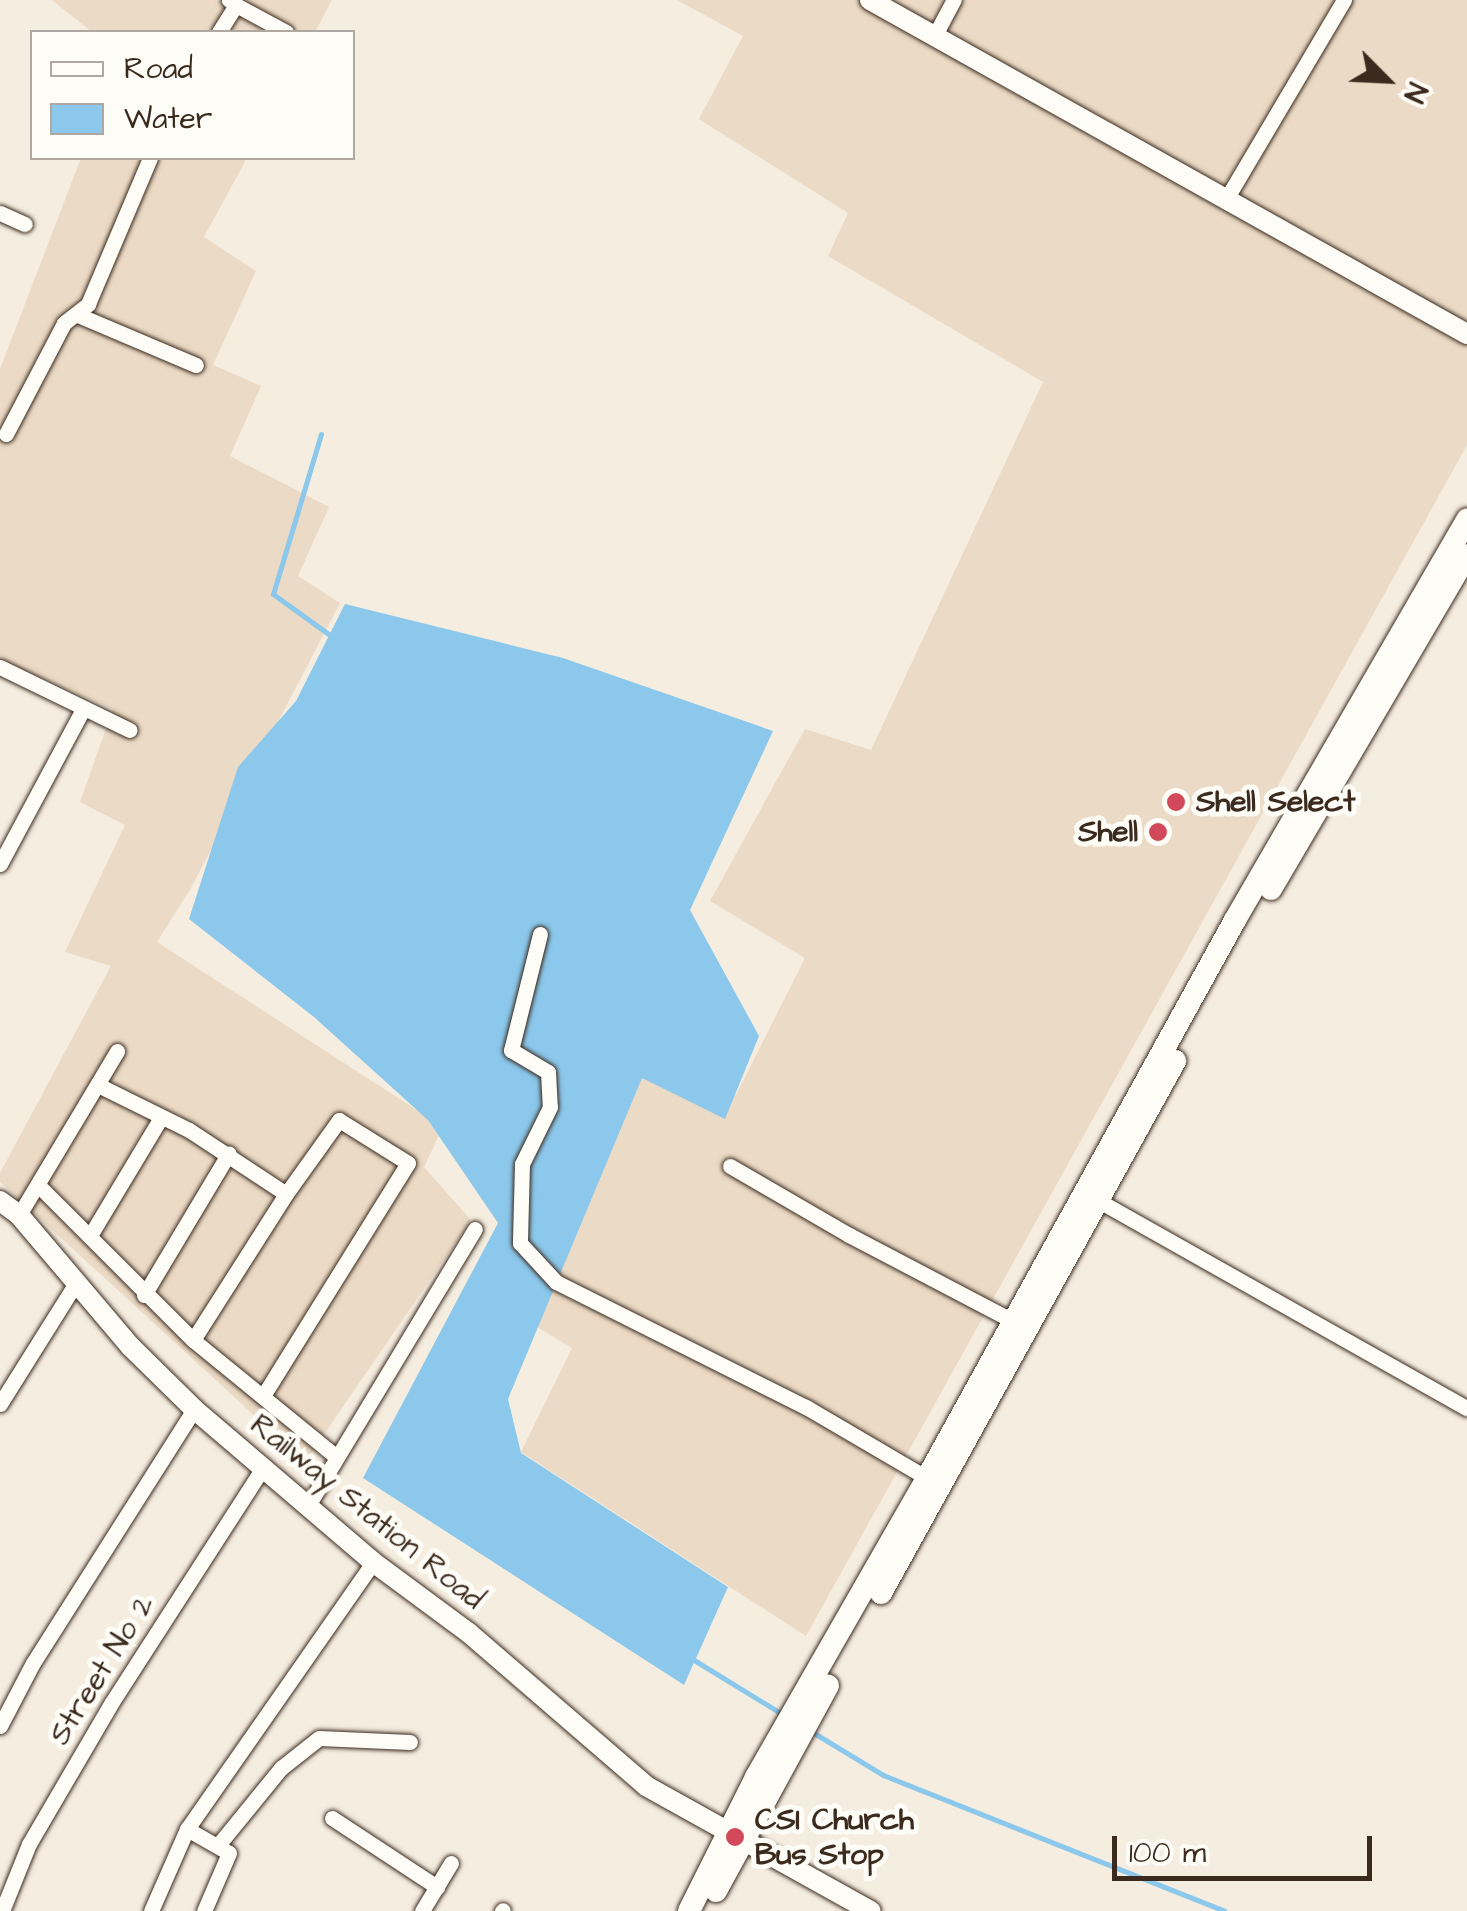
<!DOCTYPE html>
<html>
<head>
<meta charset="utf-8">
<style>
  body { margin:0 }
  #map { position:relative; width:1467px; height:1911px; overflow:hidden; background:#f5ede0; font-family:"Architects Daughter",sans-serif }
  div>[style] { position:absolute }
  .built>* { inset:0; background:#ebdac5 }
  .water>* { inset:0; background:#8bc8eb }
  .stream>* { height:5px; margin:-2.5px; padding:0 2.5px; transform-origin:2.5px; border-radius:2.5px; background:#8bc8eb }
  .roads { filter:drop-shadow(0 0 2px #3b2a1e) drop-shadow(0 0 2px #3b2a1e) }
  .minor>* { height:15px; margin:-7.5px; padding:0 7.5px; transform-origin:7.5px; border-radius:7.5px; background:#fdfcf7 }
  .tertiary>* { height:20px; margin:-10px; padding:0 10px; transform-origin:10px; border-radius:10px; background:#fdfcf7 }
  .secondary>* { height:22px; margin:-11px; padding:0 11px; transform-origin:11px; border-radius:11px; background:#fdfcf7 }
  .dots>* { width:28px; height:28px; translate:-50% -50%; box-sizing:border-box; border:5px solid #fdfcf7; border-radius:50% }
  span { translate:-50% -50%; white-space:nowrap; text-align:center; line-height:1.15; -webkit-text-stroke:10px #fdfcf7; paint-order:stroke }
  .poi-label { font-size:30px; color:#3b2a1e; font-weight:700 }
  .left { translate:0 -50%; text-align:left }
  .right { translate:-100% -50%; text-align:right }
  .street-label { font-size:30px; color:#3b2a1e }
  .legend { position:absolute; left:30px; top:30px; width:325px; height:130px; box-sizing:border-box; background:#fdfcf7; border:2px solid #afa8a0; margin:0; padding:12px 18px; list-style:none; font-size:30px; color:#3b2a1e }
  .legend li { display:flex; align-items:center; gap:20px; height:50px }
  .legend b { width:50px; border:2px solid #afa8a0 }
  .north { position:absolute; left:1337px; top:30px; width:100px; height:100px; -webkit-text-stroke:8px #fdfcf7; paint-order:stroke; rotate:114deg; font-size:28px; font-weight:700; line-height:40px; text-align:center; color:#3b2a1e }
  .north::after { content:''; display:block; margin:auto; width:35px; height:45px; background:#3b2a1e; clip-path:polygon(50% 0,100% 100%,50% 72%,0 100%) }
  .scale { position:absolute; left:1112px; top:1836px; width:260px; height:45px; box-sizing:border-box; border:5px solid #3b2a1e; border-top:0; padding-left:12px; font-size:30px; line-height:35px; white-space:nowrap; color:#3b2a1e; -webkit-text-stroke:8px #fdfcf7; paint-order:stroke }
</style>
</head>
<body>
<div id="map">
  <div class="built">
    <div style="clip-path:polygon(52px 0,332px 0,315px 32px,92px 32px)"></div>
    <div style="clip-path:polygon(677px 0,1467px 0,1467px 445px,806px 1636px,521px 1452px,572px 1348px,504px 1307px,651px 1048px,736px 1095px,805px 958px,710px 901px,805px 729px,871px 750px,1043px 382px,828px 256px,848px 213px,699px 119px,743px 36px)"></div>
    <div style="clip-path:polygon(81px 158px,247px 158px,204px 237px,256px 271px,213px 365px,261px 386px,230px 456px,329px 507px,298px 576px,340px 603px,191px 888px,157px 942px,443px 1127px,424px 1167px,471px 1220px,305px 1462px,0 1182px,0 1173px,111px 966px,65px 952px,125px 825px,80px 802px,113px 709px,0 660px,0 369px)"></div>
  </div>
  <div class="water">
    <div style="clip-path:polygon(345px 604px,563px 658px,773px 731px,690px 910px,759px 1036px,725px 1119px,642px 1078px,508px 1399px,521px 1453px,728px 1587px,684px 1685px,363px 1478px,498px 1223px,428px 1120px,314px 1017px,189px 919px,238px 767px,296px 701px)"></div>
  </div>
  <div class="stream">
    <div style="left:321px;top:434px;width:167px;rotate:106.7deg"></div>
    <div style="left:273px;top:594px;width:75px;rotate:35.8deg"></div>
    <div style="left:689px;top:1657px;width:109px;rotate:31.5deg"></div>
    <div style="left:809px;top:1730px;width:87px;rotate:31.3deg"></div>
    <div style="left:883px;top:1775px;width:367px;rotate:21.7deg"></div>
  </div>
  <div class="roads">
    <div class="minor">
      <div style="left:236px;top:5px;width:57px;rotate:28.4deg"></div>
      <div style="left:219px;top:32px;width:32px;rotate:-58deg"></div>
      <div style="left:236px;top:5px;width:9px;rotate:-144deg"></div>
      <div style="left:935px;top:35px;width:40px;rotate:-62deg"></div>
      <div style="left:1225px;top:201px;width:234px;rotate:-59.4deg"></div>
      <div style="left:0;top:213px;width:27px;rotate:24deg"></div>
      <div style="left:78px;top:315px;width:128px;rotate:23deg"></div>
      <div style="left:6px;top:434px;width:125px;rotate:-62.4deg"></div>
      <div style="left:64px;top:323px;width:31px;rotate:-38deg"></div>
      <div style="left:88px;top:304px;width:159px;rotate:-67deg"></div>
      <div style="left:0;top:667px;width:144px;rotate:25.9deg"></div>
      <div style="left:0;top:864px;width:176px;rotate:-61.8deg"></div>
      <div style="left:540px;top:934px;width:120px;rotate:104deg"></div>
      <div style="left:511px;top:1050px;width:43px;rotate:30.7deg"></div>
      <div style="left:548px;top:1072px;width:35px;rotate:87deg"></div>
      <div style="left:550px;top:1107px;width:64px;rotate:116.2deg"></div>
      <div style="left:522px;top:1164px;width:79px;rotate:91.5deg"></div>
      <div style="left:520px;top:1243px;width:53px;rotate:47.3deg"></div>
      <div style="left:556px;top:1282px;width:280px;rotate:26.6deg"></div>
      <div style="left:806px;top:1407px;width:140px;rotate:30.4deg"></div>
      <div style="left:98px;top:1085px;width:102px;rotate:26.3deg"></div>
      <div style="left:189px;top:1130px;width:116px;rotate:33.4deg"></div>
      <div style="left:730px;top:1166px;width:138px;rotate:30.1deg"></div>
      <div style="left:849px;top:1235px;width:185px;rotate:27.7deg"></div>
      <div style="left:38px;top:1185px;width:219px;rotate:45deg"></div>
      <div style="left:193px;top:1340px;width:183px;rotate:39.2deg"></div>
      <div style="left:1099px;top:1201px;width:422px;rotate:29.4deg"></div>
      <div style="left:19px;top:1215px;width:191px;rotate:-59.1deg"></div>
      <div style="left:91px;top:1234px;width:134px;rotate:-59deg"></div>
      <div style="left:144px;top:1295px;width:165px;rotate:-59.1deg"></div>
      <div style="left:193px;top:1340px;width:173px;rotate:-57.5deg"></div>
      <div style="left:286px;top:1194px;width:91px;rotate:-54.4deg"></div>
      <div style="left:339px;top:1120px;width:81px;rotate:31.9deg"></div>
      <div style="left:408px;top:1163px;width:274px;rotate:121.9deg"></div>
      <div style="left:0;top:1404px;width:143px;rotate:-57.9deg"></div>
      <div style="left:309px;top:1504px;width:321px;rotate:-58.9deg"></div>
      <div style="left:0;top:1726px;width:71px;rotate:-62.4deg"></div>
      <div style="left:33px;top:1663px;width:301px;rotate:-57.6deg"></div>
      <div style="left:332px;top:1818px;width:126px;rotate:33.3deg"></div>
      <div style="left:187px;top:1829px;width:48px;rotate:29.7deg"></div>
      <div style="left:229px;top:1853px;width:63px;rotate:113.3deg"></div>
      <div style="left:219px;top:1844px;width:98px;rotate:-50.8deg"></div>
      <div style="left:281px;top:1768px;width:48px;rotate:-38.3deg"></div>
      <div style="left:319px;top:1738px;width:91px;rotate:2.5deg"></div>
      <div style="left:2px;top:1911px;width:72px;rotate:-68.1deg"></div>
      <div style="left:29px;top:1844px;width:164px;rotate:-59.7deg"></div>
      <div style="left:112px;top:1702px;width:281px;rotate:-57.2deg"></div>
      <div style="left:151px;top:1911px;width:90px;rotate:-66.3deg"></div>
      <div style="left:187px;top:1829px;width:325px;rotate:-55.1deg"></div>
      <div style="left:422px;top:1911px;width:56px;rotate:-58.9deg"></div>
      <div style="left:502px;top:1911px;width:1px;rotate:-45deg"></div>
    </div>
    <div class="tertiary">
      <div style="left:870px;top:0;width:684px;rotate:29.23deg"></div>
      <div style="left:0;top:1201px;width:24px;rotate:36deg"></div>
      <div style="left:19px;top:1215px;width:172px;rotate:49.7deg"></div>
      <div style="left:130px;top:1346px;width:90px;rotate:44.5deg"></div>
      <div style="left:194px;top:1409px;width:235px;rotate:40.5deg"></div>
      <div style="left:373px;top:1562px;width:119px;rotate:36.5deg"></div>
      <div style="left:469px;top:1633px;width:234px;rotate:40.8deg"></div>
      <div style="left:646px;top:1786px;width:257px;rotate:29.1deg"></div>
    </div>
    <div class="secondary">
      <div style="left:1271px;top:889px;width:387px;rotate:-59.6deg"></div>
      <div style="left:881px;top:1593px;width:608px;rotate:-61.07deg"></div>
      <div style="left:716px;top:1891px;width:234px;rotate:-61.4deg"></div>
      <div style="left:689px;top:1911px;width:150px;rotate:-63.4deg"></div>
      <div style="left:756px;top:1777px;width:344px;rotate:-60.2deg"></div>
      <div style="left:927px;top:1478px;width:637px;rotate:-61.1deg"></div>
      <div style="left:1235px;top:920px;width:463px;rotate:-59.9deg"></div>
    </div>
  </div>
  <div class="dots">
    <div style="left:1176px;top:802px;background:#d1495b"></div>
    <div style="left:1158px;top:832px;background:#d1495b"></div>
    <div style="left:735px;top:1837px;background:#d1495b"></div>
  </div>
  <div class="poi-label">
    <span class="left" style="left:1196px;top:802px">Shell Select</span>
    <span class="right" style="left:1138px;top:832px">Shell</span>
    <span class="left" style="left:755px;top:1837px">CSI Church<br>Bus Stop</span>
  </div>
  <div class="street-label">
    <span style="left:367px;top:1512px;rotate:39deg">Railway Station Road</span>
    <span style="left:102px;top:1670px;rotate:-58deg">Street No 2</span>
  </div>
  <ul class="legend">
  <li><b style="height:12px;background:#fdfcf7"></b>Road</li>
  <li><b style="height:28px;background:#8bc8eb"></b>Water</li>
  </ul>
  <div class="north">N</div>
  <div class="scale">100 m</div>
</div>
</body>
</html>
